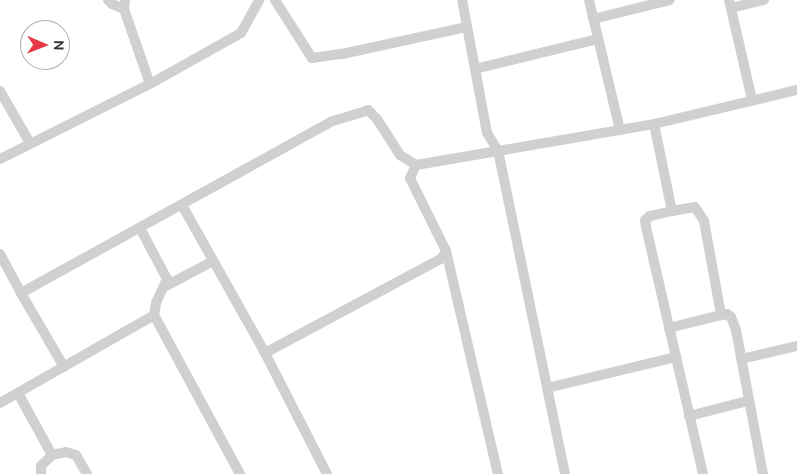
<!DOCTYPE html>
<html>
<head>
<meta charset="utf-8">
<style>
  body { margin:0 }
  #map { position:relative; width:797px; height:474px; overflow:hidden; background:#fff; font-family:Ubuntu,sans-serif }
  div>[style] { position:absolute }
  .street>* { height:10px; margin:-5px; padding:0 5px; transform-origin:5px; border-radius:5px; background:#d0d0d0 }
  span { translate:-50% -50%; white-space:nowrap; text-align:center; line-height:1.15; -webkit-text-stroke:5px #fff; paint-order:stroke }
  .north { position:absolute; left:20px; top:20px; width:50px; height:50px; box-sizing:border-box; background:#fff; border:1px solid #adadad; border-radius:50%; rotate:91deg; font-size:14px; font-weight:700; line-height:20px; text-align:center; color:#333 }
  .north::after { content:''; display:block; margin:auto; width:18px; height:22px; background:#e63946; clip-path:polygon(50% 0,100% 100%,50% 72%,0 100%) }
</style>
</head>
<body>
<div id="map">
  <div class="street">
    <div style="left:108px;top:0;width:6px;rotate:45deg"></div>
    <div style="left:112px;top:4px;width:13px;rotate:23deg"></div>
    <div style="left:125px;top:0;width:9px;rotate:96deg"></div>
    <div style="left:124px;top:9px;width:79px;rotate:70.9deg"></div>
    <div style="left:275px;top:0;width:69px;rotate:57.5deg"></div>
    <div style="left:312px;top:58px;width:30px;rotate:-8deg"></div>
    <div style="left:342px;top:54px;width:128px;rotate:-12.2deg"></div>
    <div style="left:589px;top:0;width:134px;rotate:76.6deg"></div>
    <div style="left:729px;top:0;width:103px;rotate:77deg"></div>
    <div style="left:731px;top:8px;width:34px;rotate:-14deg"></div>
    <div style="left:593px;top:19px;width:79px;rotate:-13.9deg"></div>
    <div style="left:475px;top:69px;width:127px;rotate:-13.7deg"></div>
    <div style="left:0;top:91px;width:60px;rotate:60deg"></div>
    <div style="left:654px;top:124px;width:89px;rotate:78.3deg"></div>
    <div style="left:672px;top:211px;width:23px;rotate:-10deg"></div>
    <div style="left:695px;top:207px;width:17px;rotate:57deg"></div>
    <div style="left:704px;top:221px;width:96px;rotate:79.7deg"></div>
    <div style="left:721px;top:315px;width:6px;rotate:-9deg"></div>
    <div style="left:727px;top:314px;width:5px;rotate:37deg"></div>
    <div style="left:731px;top:317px;width:14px;rotate:69deg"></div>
    <div style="left:736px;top:330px;width:147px;rotate:79.4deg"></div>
    <div style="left:0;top:159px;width:168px;rotate:-26.6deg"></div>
    <div style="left:150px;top:84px;width:104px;rotate:-29.3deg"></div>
    <div style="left:241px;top:33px;width:38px;rotate:-61deg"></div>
    <div style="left:182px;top:205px;width:170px;rotate:60.7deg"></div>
    <div style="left:265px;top:353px;width:201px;rotate:-28.2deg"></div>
    <div style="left:442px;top:258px;width:8px;rotate:-60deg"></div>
    <div style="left:446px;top:251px;width:81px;rotate:-116.3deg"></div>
    <div style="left:410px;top:178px;width:14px;rotate:-65deg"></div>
    <div style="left:672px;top:211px;width:23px;rotate:167deg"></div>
    <div style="left:650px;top:216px;width:6px;rotate:141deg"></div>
    <div style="left:645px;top:220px;width:7px;rotate:82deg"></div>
    <div style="left:646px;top:227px;width:253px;rotate:77deg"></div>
    <div style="left:140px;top:228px;width:58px;rotate:62.1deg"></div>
    <div style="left:167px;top:279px;width:26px;rotate:115deg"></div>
    <div style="left:156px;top:303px;width:12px;rotate:99deg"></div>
    <div style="left:446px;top:251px;width:229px;rotate:76.9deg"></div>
    <div style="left:0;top:254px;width:44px;rotate:61.7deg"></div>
    <div style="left:166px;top:286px;width:53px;rotate:-28deg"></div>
    <div style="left:669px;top:328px;width:54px;rotate:-14deg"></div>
    <div style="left:265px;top:353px;width:136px;rotate:62.9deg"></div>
    <div style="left:741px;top:359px;width:57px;rotate:-13.1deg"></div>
    <div style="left:64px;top:367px;width:86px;rotate:-120.2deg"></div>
    <div style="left:21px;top:293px;width:356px;rotate:-28.9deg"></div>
    <div style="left:333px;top:121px;width:37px;rotate:-17deg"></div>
    <div style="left:368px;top:110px;width:13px;rotate:45deg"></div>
    <div style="left:377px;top:119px;width:43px;rotate:57.4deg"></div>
    <div style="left:400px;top:155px;width:19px;rotate:32deg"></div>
    <div style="left:416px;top:165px;width:83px;rotate:-9.7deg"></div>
    <div style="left:498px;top:151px;width:21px;rotate:-121deg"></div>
    <div style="left:487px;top:133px;width:135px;rotate:-100.6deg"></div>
    <div style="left:547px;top:388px;width:133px;rotate:-13.5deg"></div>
    <div style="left:18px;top:393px;width:71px;rotate:61.3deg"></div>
    <div style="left:0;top:403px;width:177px;rotate:-29.7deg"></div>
    <div style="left:154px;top:315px;width:181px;rotate:61.6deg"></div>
    <div style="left:689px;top:416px;width:61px;rotate:-14.3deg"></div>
    <div style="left:41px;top:474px;width:8px;rotate:-90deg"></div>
    <div style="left:41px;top:466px;width:16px;rotate:-45deg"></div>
    <div style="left:52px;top:455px;width:14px;rotate:-12deg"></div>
    <div style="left:66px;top:452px;width:10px;rotate:17deg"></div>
    <div style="left:76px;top:455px;width:22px;rotate:60deg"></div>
    <div style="left:565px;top:474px;width:330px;rotate:-101.7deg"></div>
    <div style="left:498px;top:151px;width:158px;rotate:-9.8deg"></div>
    <div style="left:654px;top:124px;width:147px;rotate:-13.4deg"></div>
  </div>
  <div class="north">N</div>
</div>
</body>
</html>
